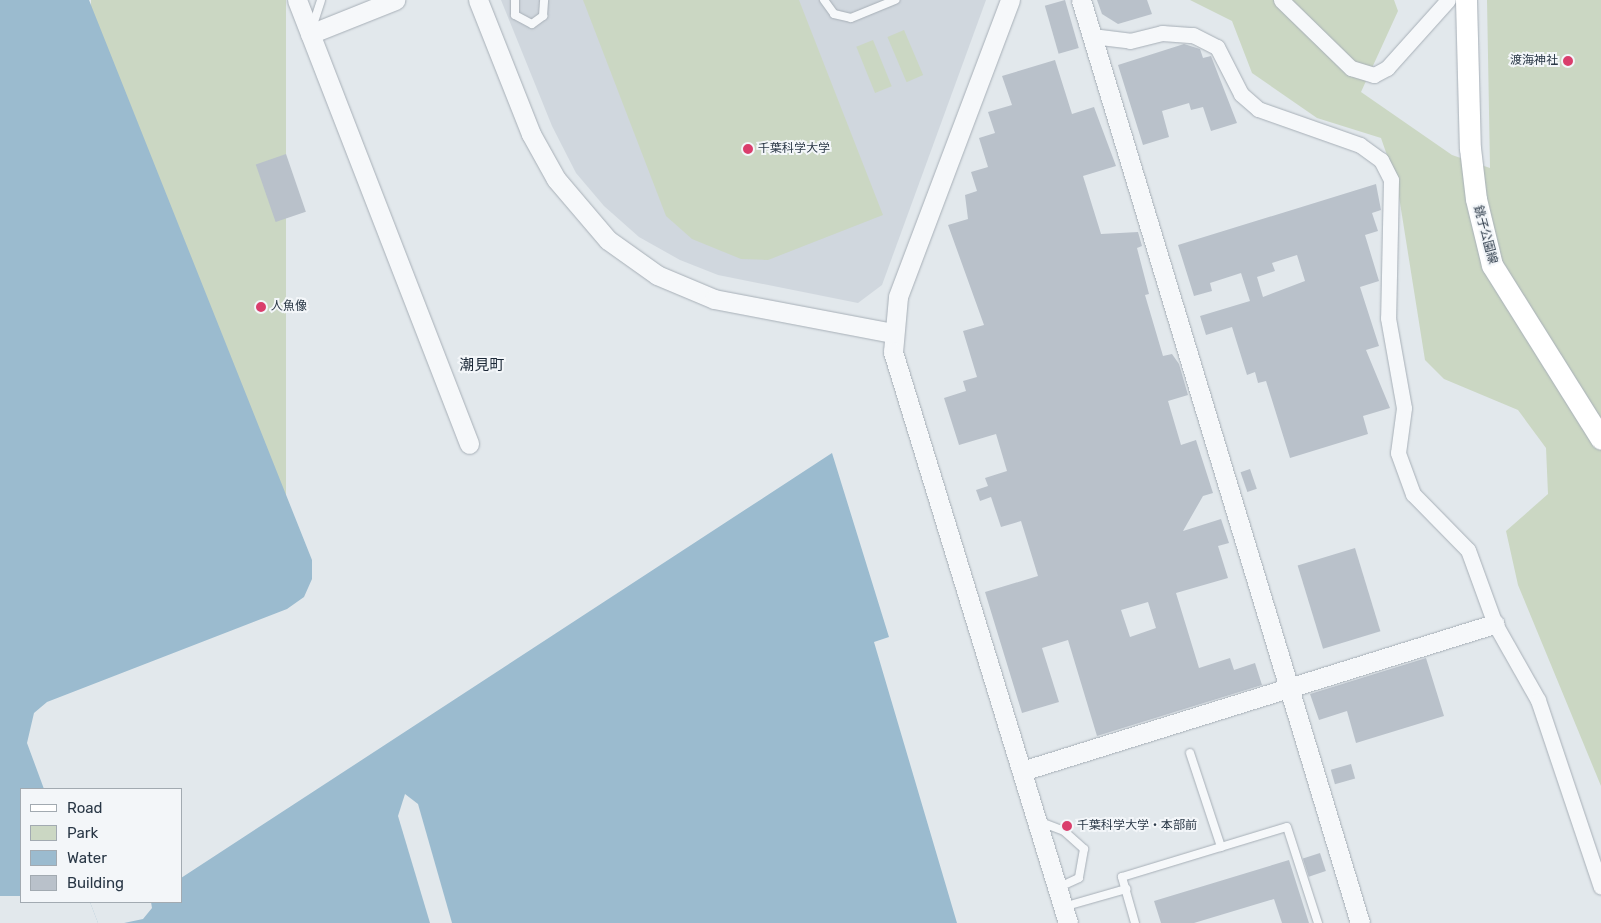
<!DOCTYPE html>
<html>
<head>
<meta charset="utf-8">
<style>
  body { margin:0 }
  #map { position:relative; width:1601px; height:923px; overflow:hidden; background:#e2e8ec; font-family:Rubik,"Noto Sans JP",sans-serif }
  div>[style] { position:absolute }
  .built>* { inset:0; background:#d0d7de }
  .green>* { inset:0; background:#cbd7c3; transform-origin:0 0 }
  .water>* { inset:0; background:#9bbbcf }
  .pier>* { inset:0; background:#e2e8ec }
  .building>* { inset:0; background:#b9c1ca; transform-origin:0 0 }
  .roads { filter:drop-shadow(0 0 1px #a7afb7) drop-shadow(0 0 1px #a7afb7) }
  .service>* { height:8px; margin:-4px; padding:0 4px; transform-origin:4px; border-radius:4px; background:#f6f8fa }
  .minor>* { height:15px; margin:-7.5px; padding:0 7.5px; transform-origin:7.5px; border-radius:7.5px; background:#f6f8fa }
  .tertiary>* { height:19px; margin:-9.5px; padding:0 9.5px; transform-origin:9.5px; border-radius:9.5px; background:#f6f8fa }
  .secondary>* { height:21px; margin:-10.5px; padding:0 10.5px; transform-origin:10.5px; border-radius:10.5px; background:#fff }
  .dots>* { width:14px; height:14px; translate:-50% -50%; box-sizing:border-box; border:2px solid #f3f6f9; border-radius:50% }
  span { translate:-50% -50%; white-space:nowrap; text-align:center; line-height:1.15; -webkit-text-stroke:4px #f3f6f9; paint-order:stroke }
  .poi-label { font-size:12px; color:#293746 }
  .right { translate:-100% -50%; text-align:right }
  .left { translate:0 -50%; text-align:left }
  .street-label { font-size:12px; color:#293746 }
  .quarter-label { font-size:15px; color:#1b2837 }
  .legend { position:absolute; left:20px; top:788px; width:162px; height:115px; box-sizing:border-box; background:#f3f6f9; border:1px solid #a2aab1; margin:0; padding:6px 9px; list-style:none; font-size:15px; color:#293746 }
  .legend li { display:flex; align-items:center; gap:10px; height:25px }
  .legend b { width:25px; border:1px solid #a2aab1 }
</style>
</head>
<body>
<div id="map">
  <div class="built">
    <div style="clip-path:polygon(501px 0,986px 0,882px 285px,858px 303px,718px 275px,680px 260px,639px 237px,604px 206px,576px 173px,552px 126px)"></div>
  </div>
  <div class="green">
    <div style="left:91px;top:0;width:195px;height:551px"></div>
    <div style="clip-path:polygon(583px 0,799px 0,883px 215px,768px 260px,741px 259px,692px 239px,666px 216px)"></div>
    <div style="clip-path:polygon(1190px 0,1394px 0,1398px 11px,1361px 92px,1452px 155px,1490px 168px,1487px 0,1601px 0,1601px 786px,1518px 585px,1506px 531px,1548px 494px,1546px 448px,1518px 410px,1444px 379px,1425px 360px,1397px 184px,1381px 138px,1317px 118px,1252px 73px,1232px 21px)"></div>
    <div style="left:904px;top:30px;width:49px;height:18px;rotate:67deg"></div>
    <div style="left:873px;top:40px;width:50px;height:18px;rotate:68deg"></div>
  </div>
  <div class="water">
    <div style="clip-path:polygon(0 0,89px 0,312px 560px,312px 579px,304px 597px,287px 609px,47px 702px,34px 713px,27px 743px,44px 789px,21px 789px,21px 902px,90px 902px,98px 923px,0 923px)"></div>
    <div style="clip-path:polygon(832px 453px,889px 637px,874px 642px,957px 923px,124px 923px,143px 919px,152px 908px,151px 902px,181px 902px,181px 878px)"></div>
  </div>
  <div class="pier">
    <div style="clip-path:polygon(405px 794px,418px 804px,452px 923px,430px 923px,398px 816px)"></div>
    <div style="clip-path:polygon(0 896px,21px 896px,21px 902px,90px 902px,98px 923px,0 923px)"></div>
  </div>
  <div class="building">
    <div style="left:1065px;top:0;width:50px;height:21px;rotate:74deg"></div>
    <div style="clip-path:polygon(1097px 0,1147px 0,1152px 14px,1118px 24px,1102px 14px)"></div>
    <div style="clip-path:polygon(1184px 44px,1200px 49px,1203px 58px,1211px 56px,1237px 123px,1211px 131px,1203px 107px,1191px 110px,1189px 103px,1162px 111px,1169px 137px,1143px 145px,1118px 65px)"></div>
    <div style="clip-path:polygon(evenodd,1055px 60px,1072px 114px,1094px 107px,1116px 166px,1083px 176px,1101px 234px,1138px 232px,1142px 246px,1137px 248px,1149px 294px,1145px 295px,1163px 356px,1172px 354px,1179px 364px,1188px 395px,1168px 401px,1181px 445px,1196px 440px,1213px 493px,1203px 496px,1183px 531px,1221px 519px,1229px 543px,1218px 546px,1228px 578px,1176px 593px,1199px 668px,1230px 658px,1234px 670px,1255px 663px,1262px 685px,1097px 736px,1068px 640px,1042px 648px,1059px 702px,1022px 713px,985px 592px,1038px 576px,1021px 521px,1001px 527px,991px 497px,980px 501px,976px 490px,988px 486px,985px 478px,1007px 471px,996px 434px,959px 445px,944px 398px,966px 391px,963px 381px,977px 377px,963px 331px,984px 325px,948px 225px,968px 219px,965px 195px,977px 191px,971px 172px,988px 167px,979px 138px,995px 133px,988px 112px,1012px 105px,1002px 76px,1055px 60px,1148px 602px,1156px 628px,1130px 637px,1121px 610px,1148px 602px)"></div>
    <div style="left:286px;top:154px;width:61px;height:32px;rotate:71deg"></div>
    <div style="clip-path:polygon(evenodd,1376px 184px,1381px 210px,1372px 213px,1378px 231px,1365px 235px,1379px 281px,1360px 287px,1379px 346px,1366px 350px,1390px 408px,1363px 416px,1368px 434px,1290px 458px,1266px 381px,1258px 383px,1255px 372px,1247px 375px,1232px 327px,1206px 335px,1200px 316px,1250px 301px,1241px 273px,1210px 283px,1212px 291px,1194px 296px,1178px 245px,1376px 184px,1297px 255px,1305px 281px,1263px 297px,1257px 277px,1275px 271px,1272px 263px,1297px 255px)"></div>
    <div style="left:1250px;top:469px;width:21px;height:10px;rotate:71deg"></div>
    <div style="left:1355px;top:548px;width:87px;height:60px;rotate:73deg"></div>
    <div style="clip-path:polygon(1426px 658px,1444px 716px,1356px 743px,1347px 711px,1319px 720px,1310px 694px)"></div>
    <div style="left:1351px;top:764px;width:15px;height:21px;rotate:74deg"></div>
    <div style="left:1320px;top:853px;width:19px;height:18px;rotate:72deg"></div>
    <div style="clip-path:polygon(1289px 860px,1309px 923px,1282px 923px,1274px 899px,1194px 923px,1161px 923px,1154px 901px)"></div>
  </div>
  <div class="roads">
    <div class="service">
      <div style="left:515px;top:0;width:15px;rotate:90deg"></div>
      <div style="left:515px;top:15px;width:19px;rotate:28deg"></div>
      <div style="left:532px;top:24px;width:14px;rotate:-36deg"></div>
      <div style="left:543px;top:16px;width:16px;rotate:-86deg"></div>
      <div style="left:824px;top:0;width:17px;rotate:54deg"></div>
      <div style="left:834px;top:14px;width:17px;rotate:13deg"></div>
      <div style="left:851px;top:18px;width:48px;rotate:-22.2deg"></div>
      <div style="left:312px;top:28px;width:29px;rotate:-72deg"></div>
      <div style="left:1190px;top:753px;width:99px;rotate:71.7deg"></div>
      <div style="left:1038px;top:821px;width:28px;rotate:21deg"></div>
      <div style="left:1064px;top:831px;width:27px;rotate:42deg"></div>
      <div style="left:1084px;top:849px;width:29px;rotate:100deg"></div>
      <div style="left:1079px;top:878px;width:23px;rotate:155deg"></div>
      <div style="left:1063px;top:907px;width:66px;rotate:-15.9deg"></div>
      <div style="left:1135px;top:923px;width:48px;rotate:-105.8deg"></div>
      <div style="left:1122px;top:877px;width:172px;rotate:-16.9deg"></div>
      <div style="left:1287px;top:827px;width:101px;rotate:72.1deg"></div>
    </div>
    <div class="minor">
      <div style="left:1281px;top:0;width:98px;rotate:44.2deg"></div>
      <div style="left:1351px;top:68px;width:24px;rotate:17deg"></div>
      <div style="left:1374px;top:75px;width:15px;rotate:-28deg"></div>
      <div style="left:1387px;top:68px;width:91px;rotate:-48.1deg"></div>
      <div style="left:1092px;top:36px;width:38px;rotate:7deg"></div>
      <div style="left:1130px;top:41px;width:33px;rotate:-14deg"></div>
      <div style="left:1162px;top:33px;width:31px;rotate:4deg"></div>
      <div style="left:1193px;top:35px;width:27px;rotate:27deg"></div>
      <div style="left:1217px;top:47px;width:53px;rotate:62.9deg"></div>
      <div style="left:1241px;top:94px;width:23px;rotate:41deg"></div>
      <div style="left:1258px;top:109px;width:108px;rotate:19.4deg"></div>
      <div style="left:1360px;top:145px;width:26px;rotate:36deg"></div>
      <div style="left:1381px;top:160px;width:22px;rotate:63deg"></div>
      <div style="left:1391px;top:180px;width:138px;rotate:91.2deg"></div>
      <div style="left:1388px;top:318px;width:91px;rotate:79.9deg"></div>
      <div style="left:1404px;top:408px;width:45px;rotate:97.6deg"></div>
      <div style="left:1398px;top:453px;width:44px;rotate:69.9deg"></div>
      <div style="left:1413px;top:494px;width:78px;rotate:45.5deg"></div>
      <div style="left:1468px;top:550px;width:79px;rotate:70deg"></div>
      <div style="left:1495px;top:624px;width:87px;rotate:60.5deg"></div>
      <div style="left:1538px;top:700px;width:197px;rotate:71.4deg"></div>
    </div>
    <div class="tertiary">
      <div style="left:297px;top:0;width:476px;rotate:68.8deg"></div>
      <div style="left:478px;top:0;width:144px;rotate:68.4deg"></div>
      <div style="left:531px;top:134px;width:51px;rotate:60.9deg"></div>
      <div style="left:556px;top:179px;width:80px;rotate:49.6deg"></div>
      <div style="left:608px;top:240px;width:60px;rotate:35.5deg"></div>
      <div style="left:657px;top:275px;width:62px;rotate:22.8deg"></div>
      <div style="left:714px;top:299px;width:181px;rotate:10.8deg"></div>
      <div style="left:1010px;top:0;width:317px;rotate:110.7deg"></div>
      <div style="left:898px;top:297px;width:55px;rotate:95.2deg"></div>
      <div style="left:893px;top:352px;width:597px;rotate:72.96deg"></div>
      <div style="left:1081px;top:0;width:964px;rotate:73.18deg"></div>
      <div style="left:310px;top:34px;width:92px;rotate:-21.8deg"></div>
      <div style="left:1022px;top:771px;width:495px;rotate:-17.3deg"></div>
    </div>
    <div class="secondary">
      <div style="left:1466px;top:0;width:148px;rotate:88.5deg"></div>
      <div style="left:1470px;top:148px;width:51px;rotate:83.3deg"></div>
      <div style="left:1476px;top:199px;width:68px;rotate:76.4deg"></div>
      <div style="left:1492px;top:265px;width:205px;rotate:57.9deg"></div>
    </div>
  </div>
  <div class="dots">
    <div style="left:1568px;top:61px;background:#da3e6c"></div>
    <div style="left:748px;top:149px;background:#da3e6c"></div>
    <div style="left:261px;top:307px;background:#da3e6c"></div>
    <div style="left:1067px;top:826px;background:#da3e6c"></div>
  </div>
  <div class="poi-label">
    <span class="right" style="left:1558px;top:61px">渡海神社</span>
    <span class="left" style="left:758px;top:149px">千葉科学大学</span>
    <span class="left" style="left:271px;top:307px">人魚像</span>
    <span class="left" style="left:1077px;top:826px">千葉科学大学・本部前</span>
  </div>
  <div class="street-label">
    <span style="left:1485px;top:235px;rotate:75deg">銚子公園線</span>
  </div>
  <div class="quarter-label">
    <span style="left:482px;top:366px">潮見町</span>
  </div>
  <ul class="legend">
  <li><b style="height:6px;background:#fff"></b>Road</li>
  <li><b style="height:14px;background:#cbd7c3"></b>Park</li>
  <li><b style="height:14px;background:#9bbbcf"></b>Water</li>
  <li><b style="height:14px;background:#b9c1ca"></b>Building</li>
  </ul>
</div>
</body>
</html>
